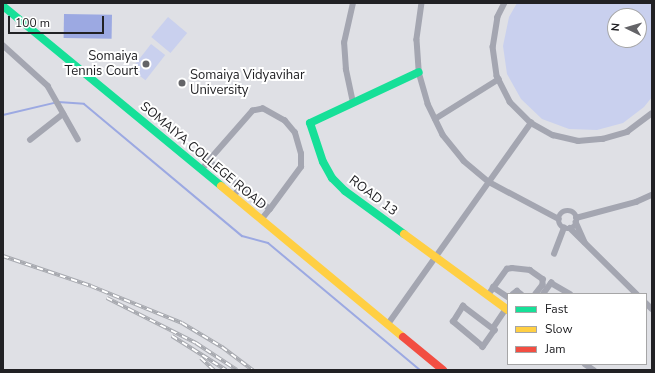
<!DOCTYPE html>
<html>
<head>
<meta charset="utf-8">
<style>
  body { margin:0 }
  #map { position:relative; width:655px; height:373px; overflow:hidden; background:#dfe0e5; font-family:"Nunito Sans",sans-serif }
  div>[style] { position:absolute }
  .green>* { inset:0; background:#c9d0ee; transform-origin:0 0 }
  .water>* { inset:0; background:#9ca9e2; transform-origin:0 0 }
  .stream>* { height:2px; margin:-1px; padding:0 1px; transform-origin:1px; border-radius:1px; background:#9ca9e2 }
  .street>* { height:5.5px; margin:-2.75px; padding:0 2.75px; transform-origin:2.75px; border-radius:2.75px; background:#a4a6b1 }
  .street>.ring { margin:-2.75px; padding:0; box-sizing:content-box; background:none; border:5.5px solid #a4a6b1; border-radius:50% }
  .fast>* { height:8px; margin:-4px; padding:0 4px; transform-origin:4px; border-radius:4px; background:#16e098 }
  .slow>* { height:8px; margin:-4px; padding:0 4px; transform-origin:4px; border-radius:4px; background:#ffcf43 }
  .jam>* { height:8px; margin:-4px; padding:0 4px; transform-origin:4px; border-radius:4px; background:#f24e42 }
  .rail>* { height:3.5px; margin-top:-1.75px; transform-origin:0; background:repeating-linear-gradient(90deg,#fff 0 6px,#a7a9af 0 12px); box-sizing:border-box; border-block:1px solid #a7a9af }
  .dots>* { width:11px; height:11px; translate:-50% -50%; box-sizing:border-box; border:2px solid #fff; border-radius:50% }
  span { translate:-50% -50%; white-space:nowrap; text-align:center; line-height:1.15; -webkit-text-stroke:4px #fff; paint-order:stroke }
  .poi-label { font-size:13px; color:#212124 }
  .right { translate:-100% -50%; text-align:right }
  .left { translate:0 -50%; text-align:left }
  .street-label { font-size:13px; color:#212124 }
  .frame { position:absolute; inset:0; border:4px solid #212124; pointer-events:none }
  .legend { position:absolute; left:507px; top:293px; width:140px; height:72px; box-sizing:border-box; background:#fff; border:1px solid #a6a6a7; margin:0; padding:5px 7px; list-style:none; font-size:12px; color:#212124 }
  .legend li { display:flex; align-items:center; gap:8px; height:20px }
  .legend b { width:20px; border:1px solid #a6a6a7 }
  .north { position:absolute; left:607px; top:8px; width:40px; height:40px; box-sizing:border-box; background:#fff; border:1px solid #a6a6a7; border-radius:50%; rotate:275deg; font-size:11px; font-weight:700; line-height:16px; text-align:center; color:#212124 }
  .north::after { content:''; display:block; margin:auto; width:14px; height:18px; background:#646468; clip-path:polygon(50% 0,100% 100%,50% 72%,0 100%) }
  .scale { position:absolute; left:8px; top:16px; width:96px; height:18px; box-sizing:border-box; border:2px solid #212124; border-top:0; padding-left:5px; font-size:12px; line-height:14px; white-space:nowrap; color:#212124; -webkit-text-stroke:3px #fff; paint-order:stroke }
</style>
</head>
<body>
<div id="map">
  <div class="green">
    <div style="clip-path:polygon(evenodd,517px 3px,652px 3px,652px 97px,644px 107px,623px 123px,597px 130px,569px 129px,542px 119px,521px 99px,507px 74px,503px 46px,509px 17px,517px 3px,615px 16px,639px 16px,639px 40px,615px 40px,615px 16px)"></div>
    <div style="left:168px;top:17px;width:25px;height:26px;rotate:40deg"></div>
    <div style="left:151px;top:44px;width:18px;height:32px;rotate:38deg"></div>
  </div>
  <div class="water">
    <div style="left:64px;top:14px;width:48px;height:24px;rotate:1deg"></div>
  </div>
  <div class="stream">
    <div style="left:3px;top:115px;width:57px;rotate:-13.3deg"></div>
    <div style="left:58px;top:102px;width:26px;rotate:4deg"></div>
    <div style="left:84px;top:104px;width:206px;rotate:39.9deg"></div>
    <div style="left:242px;top:236px;width:27px;rotate:15deg"></div>
    <div style="left:268px;top:243px;width:198px;rotate:39.9deg"></div>
  </div>
  <div class="street">
    <div style="left:422px;top:3px;width:37px;rotate:98deg"></div>
    <div style="left:417px;top:40px;width:32px;rotate:86deg"></div>
    <div style="left:419px;top:72px;width:33px;rotate:74deg"></div>
    <div style="left:428px;top:104px;width:34px;rotate:64deg"></div>
    <div style="left:443px;top:135px;width:33px;rotate:51deg"></div>
    <div style="left:464px;top:161px;width:33px;rotate:40deg"></div>
    <div style="left:489px;top:182px;width:79px;rotate:27.9deg"></div>
    <div style="left:505px;top:3px;width:16px;rotate:117deg"></div>
    <div style="left:498px;top:17px;width:30px;rotate:99deg"></div>
    <div style="left:493px;top:47px;width:29px;rotate:82deg"></div>
    <div style="left:497px;top:76px;width:29px;rotate:63deg"></div>
    <div style="left:510px;top:102px;width:30px;rotate:45deg"></div>
    <div style="left:531px;top:123px;width:25px;rotate:29deg"></div>
    <div style="left:553px;top:135px;width:26px;rotate:13deg"></div>
    <div style="left:578px;top:141px;width:25px;rotate:-5deg"></div>
    <div style="left:603px;top:139px;width:25px;rotate:-16deg"></div>
    <div style="left:627px;top:132px;width:31px;rotate:-37deg"></div>
    <div style="left:3px;top:45px;width:61px;rotate:42.3deg"></div>
    <div style="left:48px;top:86px;width:61px;rotate:60.5deg"></div>
    <div style="left:353px;top:103px;width:34px;rotate:-102deg"></div>
    <div style="left:346px;top:70px;width:27px;rotate:-94deg"></div>
    <div style="left:344px;top:43px;width:41px;rotate:-77.3deg"></div>
    <div style="left:435px;top:119px;width:75px;rotate:-32deg"></div>
    <div style="left:30px;top:140px;width:42px;rotate:-38.2deg"></div>
    <div style="left:201px;top:170px;width:12px;rotate:-48deg"></div>
    <div style="left:233px;top:196px;width:12px;rotate:-48deg"></div>
    <div style="left:241px;top:187px;width:36px;rotate:37deg"></div>
    <div style="left:270px;top:209px;width:52px;rotate:-53.6deg"></div>
    <div style="left:301px;top:167px;width:13px;rotate:-90deg"></div>
    <div style="left:301px;top:154px;width:22px;rotate:-106deg"></div>
    <div style="left:295px;top:133px;width:16px;rotate:-130deg"></div>
    <div style="left:285px;top:121px;width:25px;rotate:-151deg"></div>
    <div style="left:263px;top:109px;width:10px;rotate:169deg"></div>
    <div style="left:253px;top:111px;width:67px;rotate:131.3deg"></div>
    <div style="left:209px;top:161px;width:41px;rotate:39.1deg"></div>
    <div class="ring" style="left:559px;top:211px;width:12.5px;height:12.5px"></div>
    <div style="left:576px;top:218px;width:62px;rotate:-14.9deg"></div>
    <div style="left:636px;top:202px;width:17px;rotate:-24deg"></div>
    <div style="left:261px;top:220px;width:14px;rotate:-51deg"></div>
    <div style="left:576px;top:222px;width:22px;rotate:66deg"></div>
    <div style="left:570px;top:228px;width:94px;rotate:44.6deg"></div>
    <div style="left:554px;top:254px;width:28px;rotate:-69deg"></div>
    <div style="left:493px;top:287px;width:18px;rotate:34deg"></div>
    <div style="left:513px;top:294px;width:5px;rotate:-37deg"></div>
    <div style="left:517px;top:291px;width:5px;rotate:37deg"></div>
    <div style="left:543px;top:294px;width:14px;rotate:-54deg"></div>
    <div style="left:551px;top:283px;width:22px;rotate:30deg"></div>
    <div style="left:488px;top:295px;width:32px;rotate:-54deg"></div>
    <div style="left:507px;top:269px;width:5px;rotate:-11deg"></div>
    <div style="left:512px;top:268px;width:18px;rotate:6deg"></div>
    <div style="left:530px;top:270px;width:16px;rotate:35deg"></div>
    <div style="left:543px;top:279px;width:6px;rotate:90deg"></div>
    <div style="left:543px;top:285px;width:11px;rotate:128deg"></div>
    <div style="left:646px;top:303px;width:8px;rotate:45deg"></div>
    <div style="left:463px;top:306px;width:40px;rotate:37deg"></div>
    <div style="left:495px;top:330px;width:21px;rotate:125deg"></div>
    <div style="left:483px;top:347px;width:39px;rotate:-140deg"></div>
    <div style="left:453px;top:322px;width:19px;rotate:-58deg"></div>
    <div style="left:388px;top:324px;width:247px;rotate:-54.6deg"></div>
    <div style="left:493px;top:328px;width:23px;rotate:-56deg"></div>
    <div style="left:585px;top:364px;width:11px;rotate:34deg"></div>
  </div>
  <div class="fast">
    <div style="left:3px;top:6px;width:283px;rotate:39.5deg"></div>
    <div style="left:404px;top:234px;width:73px;rotate:-143.9deg"></div>
    <div style="left:345px;top:191px;width:18px;rotate:-135deg"></div>
    <div style="left:332px;top:178px;width:18px;rotate:-119deg"></div>
    <div style="left:323px;top:162px;width:41px;rotate:-108.4deg"></div>
    <div style="left:310px;top:123px;width:120px;rotate:-25.1deg"></div>
  </div>
  <div class="slow">
    <div style="left:221px;top:186px;width:236px;rotate:39.7deg"></div>
    <div style="left:404px;top:234px;width:129px;rotate:36.2deg"></div>
  </div>
  <div class="jam">
    <div style="left:403px;top:337px;width:52px;rotate:39.5deg"></div>
  </div>
  <div class="rail">
    <div style="left:3px;top:256px;width:93px;rotate:18.8deg"></div>
    <div style="left:91px;top:286px;width:98px;rotate:22.1deg"></div>
    <div style="left:182px;top:323px;width:47px;rotate:31deg"></div>
    <div style="left:222px;top:347px;width:39px;rotate:37deg"></div>
    <div style="left:107px;top:298px;width:100px;rotate:26.8deg"></div>
    <div style="left:196px;top:343px;width:49px;rotate:33.4deg"></div>
    <div style="left:172px;top:336px;width:64px;rotate:32.2deg"></div>
    <div style="left:201px;top:358px;width:18px;rotate:43deg"></div>
  </div>
  <div class="dots">
    <div style="left:146px;top:64px;background:#646468"></div>
    <div style="left:182px;top:83px;background:#646468"></div>
  </div>
  <div class="poi-label">
    <span class="right" style="left:138px;top:64px">Somaiya<br>Tennis Court</span>
    <span class="left" style="left:190px;top:83px">Somaiya Vidyavihar<br>University</span>
  </div>
  <div class="street-label">
    <span style="left:203px;top:156px;rotate:40deg">SOMAIYA COLLEGE ROAD</span>
    <span style="left:373px;top:196px;rotate:37deg">ROAD 13</span>
  </div>
  <div class="frame"></div>
  <ul class="legend">
  <li><b style="height:5px;background:#16e098"></b>Fast</li>
  <li><b style="height:5px;background:#ffcf43"></b>Slow</li>
  <li><b style="height:5px;background:#f24e42"></b>Jam</li>
  </ul>
  <div class="north">N</div>
  <div class="scale">100 m</div>
</div>
</body>
</html>
